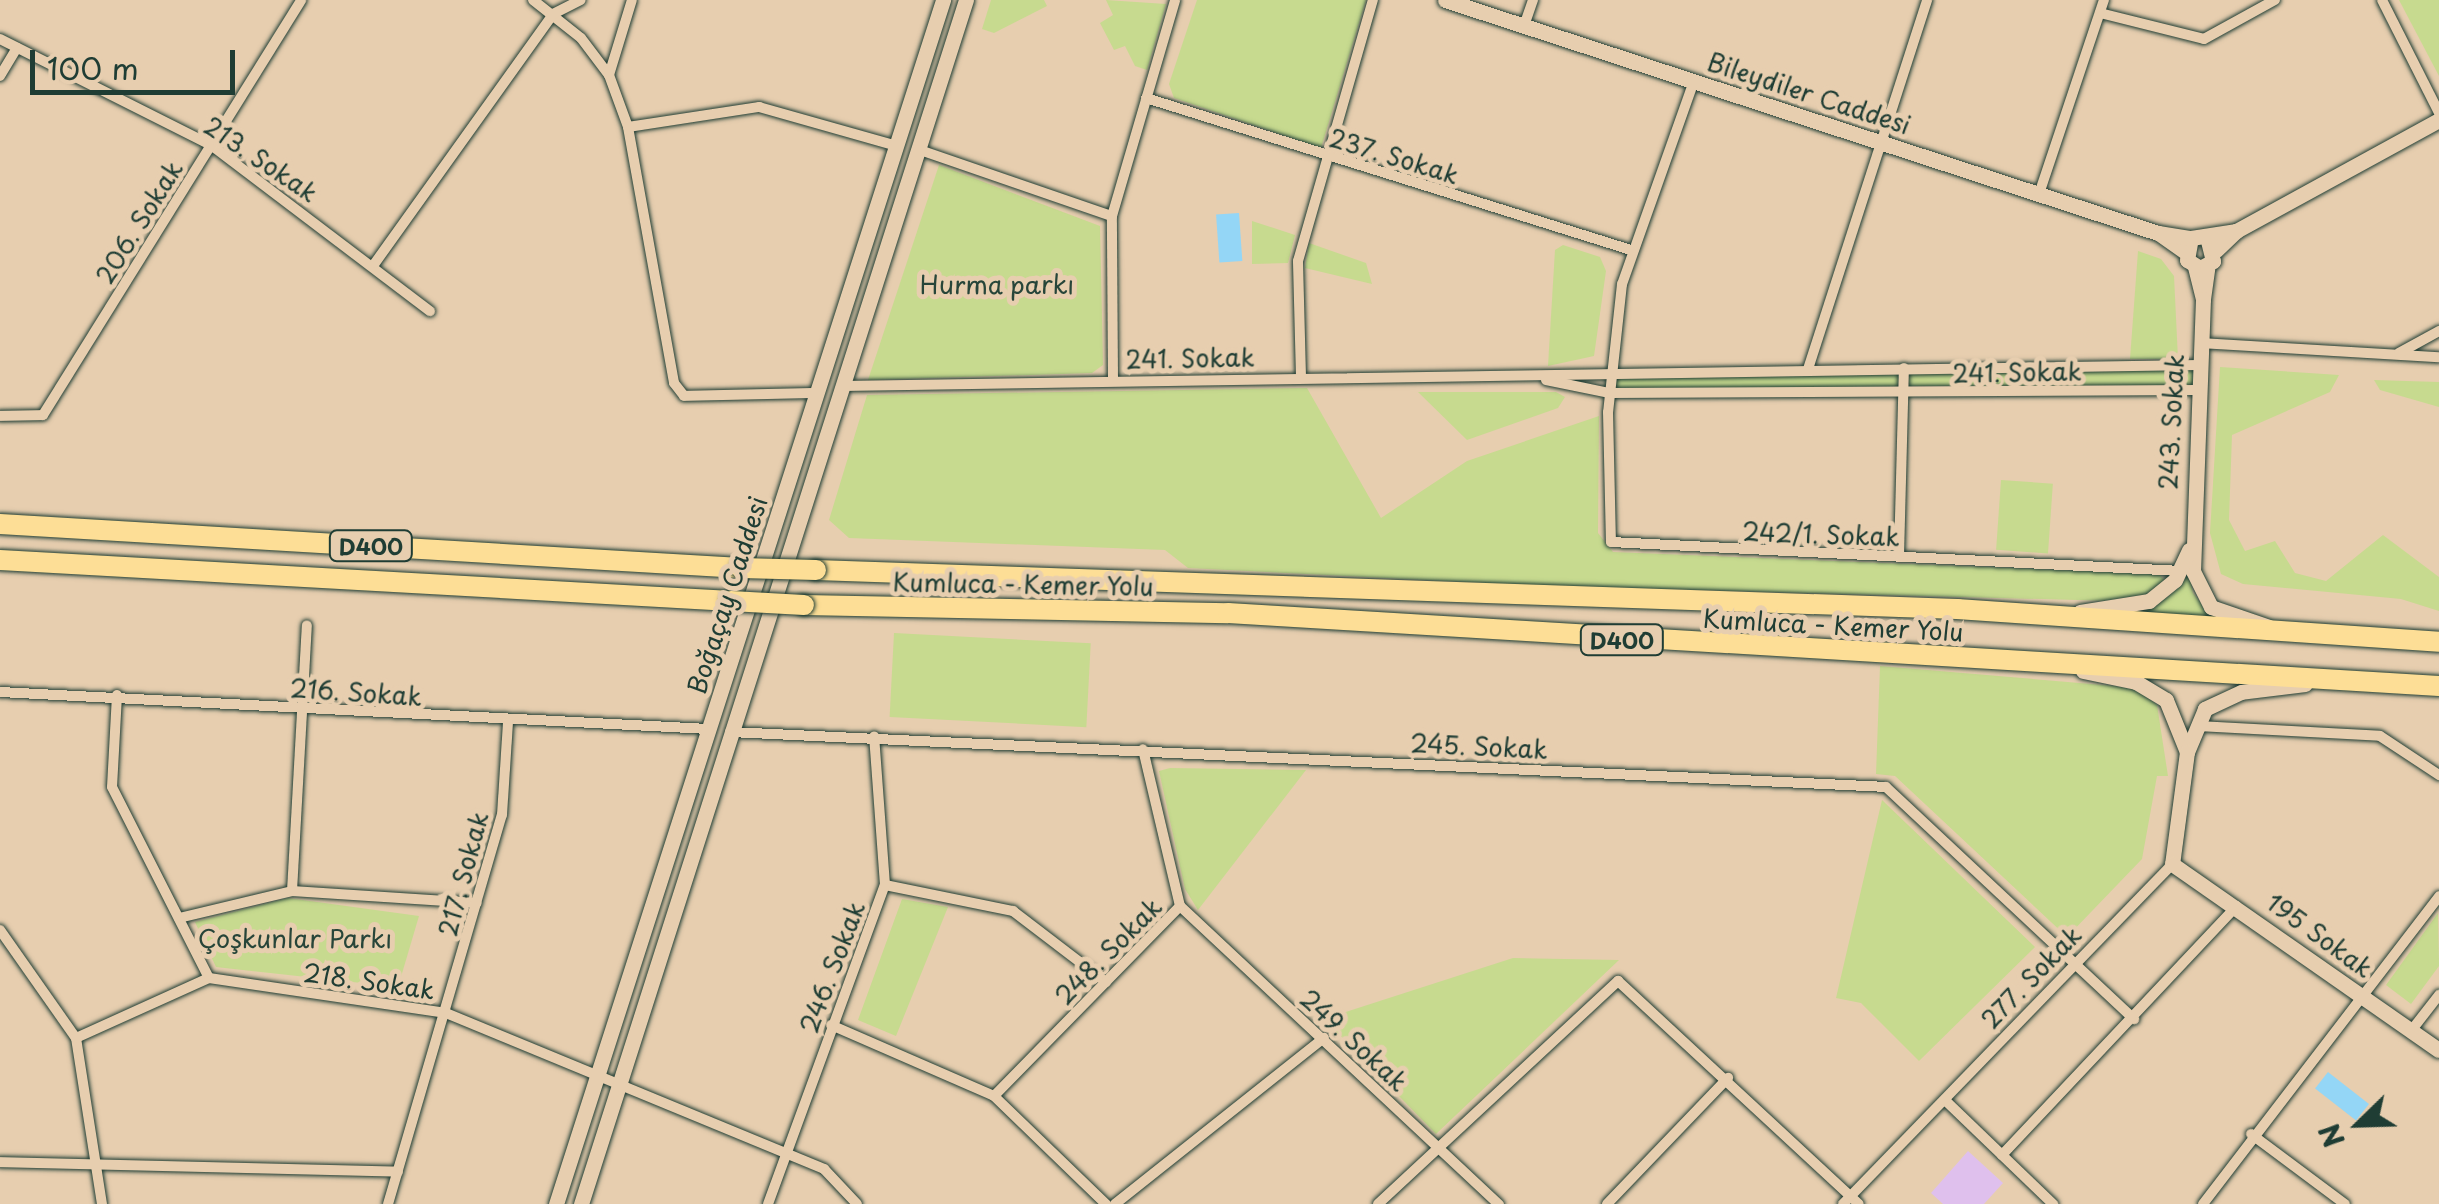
<!DOCTYPE html>
<html>
<head>
<meta charset="utf-8">
<style>
  body { margin:0 }
  #map { position:relative; width:2439px; height:1204px; overflow:hidden; background:#e7ceaf; font-family:"Playpen Sans",sans-serif }
  div>[style] { position:absolute }
  .green>* { inset:0; background:#c7da8f; transform-origin:0 0 }
  .water>* { inset:0; background:#94d6f6; transform-origin:0 0 }
  .building>* { inset:0; background:#dfc0ed }
  .roads { filter:drop-shadow(0 0 2px #1f3d34) drop-shadow(0 0 2px #1f3d34) }
  .street>* { height:10px; margin:-5px; padding:0 5px; transform-origin:5px; border-radius:5px; background:#e7ceaf }
  .secondary>* { height:15px; margin:-7.5px; padding:0 7.5px; transform-origin:7.5px; border-radius:7.5px; background:#e7ceaf }
  .highway>* { height:20px; margin:-10px; padding:0 10px; transform-origin:10px; border-radius:10px; background:#fdde96 }
  .bridges { filter:drop-shadow(0 0 2px #1f3d34) drop-shadow(0 0 2px #1f3d34) }
  .highway-bridge>* { height:20px; margin:-10px; padding:0 10px; transform-origin:10px; border-radius:10px; background:#fdde96 }
  span { translate:-50% -50%; white-space:nowrap; text-align:center; line-height:1.15; -webkit-text-stroke:10px #e7ceaf; paint-order:stroke }
  .shield-label span { padding:2px 8px; background:#e7ceaf; border:2px solid; border-radius:8px; -webkit-text-stroke-width:0 }
  .shield-label { font-size:22px; color:#1f3d34; font-weight:700 }
  .street-label { font-size:25px; color:#1f3d34 }
  .park-label { font-size:25px; color:#274539 }
  .north { position:absolute; left:2309px; top:1074px; width:100px; height:100px; -webkit-text-stroke:8px #e7ceaf; paint-order:stroke; rotate:247deg; font-size:28px; font-weight:700; line-height:40px; text-align:center; color:#1f3d34 }
  .north::after { content:''; display:block; margin:auto; width:35px; height:45px; background:#1f3d34; clip-path:polygon(50% 0,100% 100%,50% 72%,0 100%) }
  .scale { position:absolute; left:30px; top:50px; width:205px; height:45px; box-sizing:border-box; border:5px solid #1f3d34; border-top:0; padding-left:12px; font-size:30px; line-height:35px; white-space:nowrap; color:#1f3d34; -webkit-text-stroke:8px #e7ceaf; paint-order:stroke }
</style>
</head>
<body>
<div id="map">
  <div class="green">
    <div style="clip-path:polygon(991px 0,1044px 0,1047px 6px,994px 33px,982px 29px)"></div>
    <div style="clip-path:polygon(1106px 0,1166px 4px,1147px 70px,1135px 66px,1125px 46px,1114px 50px,1100px 23px,1113px 15px)"></div>
    <div style="clip-path:polygon(1197px 0,1366px 0,1321px 148px,1174px 98px,1169px 84px)"></div>
    <div style="clip-path:polygon(2399px 0,2439px 0,2439px 76px)"></div>
    <div style="clip-path:polygon(939px 165px,1100px 226px,1103px 365px,1092px 373px,868px 380px)"></div>
    <div style="clip-path:polygon(1252px 221px,1295px 235px,1288px 263px,1252px 264px)"></div>
    <div style="clip-path:polygon(1309px 243px,1366px 263px,1372px 284px,1305px 268px)"></div>
    <div style="clip-path:polygon(1563px 245px,1600px 257px,1606px 271px,1594px 356px,1548px 366px,1555px 250px)"></div>
    <div style="clip-path:polygon(2138px 251px,2161px 259px,2174px 276px,2178px 359px,2130px 359px)"></div>
    <div style="clip-path:polygon(2220px 367px,2339px 375px,2330px 392px,2232px 435px,2229px 520px,2245px 551px,2275px 541px,2295px 573px,2326px 581px,2383px 535px,2439px 577px,2439px 611px,2401px 599px,2243px 584px,2221px 574px,2210px 533px)"></div>
    <div style="left:2194px;top:369px;width:17px;height:285px;rotate:90deg"></div>
    <div style="left:1899px;top:372px;width:16px;height:285px;rotate:90deg"></div>
    <div style="clip-path:polygon(2374px 380px,2439px 382px,2439px 407px,2380px 390px)"></div>
    <div style="clip-path:polygon(1307px 388px,1381px 518px,1467px 461px,1599px 416px,1598px 533px,1613px 552px,2159px 574px,2165px 581px,2150px 594px,2114px 601px,1545px 586px,1188px 568px,1165px 550px,849px 538px,829px 520px,867px 395px)"></div>
    <div style="clip-path:polygon(1418px 392px,1556px 392px,1565px 397px,1558px 408px,1467px 440px)"></div>
    <div style="left:2001px;top:480px;width:52px;height:70px;rotate:4deg"></div>
    <div style="clip-path:polygon(2188px 567px,2193px 593px,2213px 618px,2139px 614px,2169px 596px)"></div>
    <div style="left:894px;top:633px;width:197px;height:84px;rotate:3deg"></div>
    <div style="clip-path:polygon(1880px 666px,2115px 686px,2137px 689px,2157px 705px,2168px 776px,2157px 776px,2142px 859px,2067px 937px,1895px 776px,1876px 774px)"></div>
    <div style="clip-path:polygon(1170px 768px,1306px 770px,1198px 910px,1185px 889px,1159px 771px)"></div>
    <div style="clip-path:polygon(1882px 800px,2035px 947px,1919px 1061px,1861px 1003px,1836px 998px)"></div>
    <div style="clip-path:polygon(288px 898px,419px 916px,398px 987px,216px 967px,195px 922px)"></div>
    <div style="clip-path:polygon(902px 899px,948px 907px,896px 1036px,858px 1020px)"></div>
    <div style="clip-path:polygon(2438px 913px,2439px 966px,2411px 1004px,2386px 985px)"></div>
    <div style="clip-path:polygon(1513px 958px,1619px 960px,1436px 1134px,1324px 1019px)"></div>
  </div>
  <div class="water">
    <div style="left:1239px;top:213px;width:48px;height:23px;rotate:86deg"></div>
    <div style="left:2328px;top:1072px;width:52px;height:21px;rotate:38deg"></div>
  </div>
  <div class="building">
    <div style="clip-path:polygon(1968px 1151px,2003px 1183px,1984px 1204px,1943px 1204px,1931px 1193px)"></div>
  </div>
  <div class="roads">
    <div class="street">
      <div style="left:533px;top:0;width:61px;rotate:38.4deg"></div>
      <div style="left:581px;top:38px;width:46px;rotate:52.9deg"></div>
      <div style="left:609px;top:75px;width:55px;rotate:69.9deg"></div>
      <div style="left:628px;top:127px;width:133px;rotate:-8.7deg"></div>
      <div style="left:759px;top:107px;width:143px;rotate:15.8deg"></div>
      <div style="left:2382px;top:0;width:127px;rotate:63.2deg"></div>
      <div style="left:2100px;top:13px;width:107px;rotate:14deg"></div>
      <div style="left:2204px;top:39px;width:81px;rotate:-28.8deg"></div>
      <div style="left:1524px;top:26px;width:28px;rotate:-71deg"></div>
      <div style="left:0;top:39px;width:236px;rotate:26.7deg"></div>
      <div style="left:211px;top:145px;width:275px;rotate:37.2deg"></div>
      <div style="left:609px;top:75px;width:78px;rotate:-73deg"></div>
      <div style="left:0;top:76px;width:33px;rotate:-59deg"></div>
      <div style="left:1694px;top:81px;width:215px;rotate:109.5deg"></div>
      <div style="left:1622px;top:284px;width:129px;rotate:96.2deg"></div>
      <div style="left:1608px;top:412px;width:130px;rotate:88.7deg"></div>
      <div style="left:1611px;top:542px;width:571px;rotate:2.91deg"></div>
      <div style="left:1146px;top:98px;width:508px;rotate:17.4deg"></div>
      <div style="left:628px;top:127px;width:260px;rotate:79.8deg"></div>
      <div style="left:674px;top:383px;width:16px;rotate:52deg"></div>
      <div style="left:684px;top:396px;width:134px;rotate:-1.3deg"></div>
      <div style="left:917px;top:149px;width:206px;rotate:19deg"></div>
      <div style="left:2039px;top:194px;width:205px;rotate:-71.5deg"></div>
      <div style="left:375px;top:263px;width:306px;rotate:-54.4deg"></div>
      <div style="left:553px;top:14px;width:31px;rotate:-27deg"></div>
      <div style="left:2200px;top:343px;width:239px;rotate:3.4deg"></div>
      <div style="left:2399px;top:353px;width:46px;rotate:-28.8deg"></div>
      <div style="left:1808px;top:369px;width:388px;rotate:-72.1deg"></div>
      <div style="left:1301px;top:377px;width:116px;rotate:-91.5deg"></div>
      <div style="left:1298px;top:261px;width:272px;rotate:-74deg"></div>
      <div style="left:1113px;top:379px;width:163px;rotate:-90.4deg"></div>
      <div style="left:1112px;top:216px;width:225px;rotate:-73.7deg"></div>
      <div style="left:1546px;top:380px;width:64px;rotate:11.7deg"></div>
      <div style="left:1609px;top:393px;width:589px;rotate:-0.29deg"></div>
      <div style="left:842px;top:386px;width:1357px;rotate:-0.89deg"></div>
      <div style="left:0;top:416px;width:43px;rotate:-1.3deg"></div>
      <div style="left:43px;top:415px;width:489px;rotate:-58.1deg"></div>
      <div style="left:1899px;top:556px;width:188px;rotate:-88.5deg"></div>
      <div style="left:0;top:692px;width:710px;rotate:2.99deg"></div>
      <div style="left:117px;top:695px;width:92px;rotate:93.1deg"></div>
      <div style="left:112px;top:787px;width:214px;rotate:63.1deg"></div>
      <div style="left:2198px;top:726px;width:182px;rotate:3.1deg"></div>
      <div style="left:2380px;top:736px;width:71px;rotate:33.5deg"></div>
      <div style="left:730px;top:732px;width:1157px;rotate:2.72deg"></div>
      <div style="left:1886px;top:787px;width:340px;rotate:43.1deg"></div>
      <div style="left:885px;top:885px;width:131px;rotate:11.5deg"></div>
      <div style="left:1013px;top:911px;width:117px;rotate:37.4deg"></div>
      <div style="left:292px;top:891px;width:266px;rotate:-86.8deg"></div>
      <div style="left:1180px;top:906px;width:437px;rotate:43.1deg"></div>
      <div style="left:179px;top:918px;width:116px;rotate:-13.4deg"></div>
      <div style="left:292px;top:891px;width:185px;rotate:3.7deg"></div>
      <div style="left:0;top:930px;width:132px;rotate:54.9deg"></div>
      <div style="left:76px;top:1038px;width:168px;rotate:81.1deg"></div>
      <div style="left:831px;top:1025px;width:178px;rotate:23.5deg"></div>
      <div style="left:994px;top:1096px;width:156px;rotate:44deg"></div>
      <div style="left:2411px;top:1031px;width:46px;rotate:-52.1deg"></div>
      <div style="left:76px;top:1038px;width:146px;rotate:-24.3deg"></div>
      <div style="left:209px;top:978px;width:240px;rotate:8.4deg"></div>
      <div style="left:446px;top:1013px;width:409px;rotate:22.4deg"></div>
      <div style="left:824px;top:1169px;width:48px;rotate:46.7deg"></div>
      <div style="left:994px;top:1096px;width:266px;rotate:-45.6deg"></div>
      <div style="left:1180px;top:906px;width:161px;rotate:-103.3deg"></div>
      <div style="left:1946px;top:1101px;width:149px;rotate:43.9deg"></div>
      <div style="left:2251px;top:1134px;width:117px;rotate:36.7deg"></div>
      <div style="left:2002px;top:1155px;width:342px;rotate:-46.7deg"></div>
      <div style="left:0;top:1162px;width:398px;rotate:1.4deg"></div>
      <div style="left:388px;top:1204px;width:405px;rotate:-73.7deg"></div>
      <div style="left:502px;top:815px;width:92px;rotate:-86.3deg"></div>
      <div style="left:768px;top:1204px;width:340px;rotate:-69.9deg"></div>
      <div style="left:885px;top:885px;width:149px;rotate:-94.2deg"></div>
      <div style="left:1115px;top:1204px;width:267px;rotate:-38.5deg"></div>
      <div style="left:1378px;top:1204px;width:328px;rotate:-42.9deg"></div>
      <div style="left:1618px;top:981px;width:328px;rotate:42.8deg"></div>
      <div style="left:1607px;top:1204px;width:175px;rotate:-46.2deg"></div>
      <div style="left:1843px;top:1204px;width:473px;rotate:-45.9deg"></div>
      <div style="left:2203px;top:1204px;width:388px;rotate:-52.5deg"></div>
    </div>
    <div class="secondary">
      <div style="left:1445px;top:0;width:750px;rotate:18.1deg"></div>
      <div style="left:2236px;top:231px;width:231px;rotate:-28.7deg"></div>
      <div style="left:2207px;top:237px;width:25px;rotate:76deg"></div>
      <div style="left:2213px;top:261px;width:15px;rotate:152deg"></div>
      <div style="left:2200px;top:268px;width:15px;rotate:-148deg"></div>
      <div style="left:2187px;top:260px;width:22px;rotate:-80deg"></div>
      <div style="left:2191px;top:238px;width:46px;rotate:-8.8deg"></div>
      <div style="left:2236px;top:231px;width:28px;rotate:136deg"></div>
      <div style="left:2184px;top:251px;width:32px;rotate:-145deg"></div>
      <div style="left:2158px;top:233px;width:33px;rotate:9deg"></div>
      <div style="left:2195px;top:267px;width:33px;rotate:76deg"></div>
      <div style="left:2203px;top:299px;width:34px;rotate:-82deg"></div>
      <div style="left:2203px;top:299px;width:272px;rotate:92.1deg"></div>
      <div style="left:2193px;top:571px;width:40px;rotate:63.4deg"></div>
      <div style="left:2211px;top:607px;width:61px;rotate:19deg"></div>
      <div style="left:2080px;top:612px;width:70px;rotate:-9.1deg"></div>
      <div style="left:2149px;top:601px;width:33px;rotate:-39deg"></div>
      <div style="left:2175px;top:580px;width:33px;rotate:-65deg"></div>
      <div style="left:2083px;top:671px;width:54px;rotate:11.7deg"></div>
      <div style="left:2136px;top:682px;width:35px;rotate:31deg"></div>
      <div style="left:2166px;top:700px;width:56px;rotate:68deg"></div>
      <div style="left:2305px;top:684px;width:64px;rotate:172.9deg"></div>
      <div style="left:2241px;top:692px;width:40px;rotate:155deg"></div>
      <div style="left:2205px;top:709px;width:47px;rotate:112.7deg"></div>
      <div style="left:2187px;top:752px;width:113px;rotate:97.6deg"></div>
      <div style="left:2172px;top:864px;width:325px;rotate:34.9deg"></div>
      <div style="left:556px;top:1204px;width:1265px;rotate:-72.18deg"></div>
      <div style="left:581px;top:1204px;width:1264px;rotate:-72.27deg"></div>
    </div>
    <div class="highway">
      <div style="left:0;top:524px;width:742px;rotate:3.4deg"></div>
      <div style="left:0;top:560px;width:732px;rotate:3.21deg"></div>
      <div style="left:816px;top:570px;width:1142px;rotate:1.96deg"></div>
      <div style="left:1957px;top:609px;width:483px;rotate:3.9deg"></div>
      <div style="left:804px;top:605px;width:424px;rotate:1.1deg"></div>
      <div style="left:1228px;top:613px;width:1213px;rotate:3.45deg"></div>
    </div>
  </div>
  <div class="bridges">
    <div class="highway-bridge">
      <div style="left:741px;top:568px;width:75px;rotate:1.5deg"></div>
      <div style="left:731px;top:601px;width:73px;rotate:3.1deg"></div>
    </div>
  </div>
  <div class="shield-label">
    <span style="left:371px;top:546px">D400</span>
    <span style="left:1622px;top:640px">D400</span>
  </div>
  <div class="street-label">
    <span style="left:1809px;top:93px;rotate:18deg">Bileydiler Caddesi</span>
    <span style="left:1394px;top:156px;rotate:17deg">237. Sokak</span>
    <span style="left:261px;top:159px;rotate:34deg">213. Sokak</span>
    <span style="left:139px;top:222px;rotate:-58deg">206. Sokak</span>
    <span style="left:1190px;top:358px;rotate:-1deg">241. Sokak</span>
    <span style="left:2017px;top:372px;rotate:-1deg">241. Sokak</span>
    <span style="left:2171px;top:422px;rotate:-87deg">243. Sokak</span>
    <span style="left:1821px;top:534px;rotate:2deg">242/1. Sokak</span>
    <span style="left:1023px;top:584px;rotate:1deg">Kumluca - Kemer Yolu</span>
    <span style="left:727px;top:595px;rotate:-72deg">Boğaçay Caddesi</span>
    <span style="left:1833px;top:625px;rotate:3deg">Kumluca - Kemer Yolu</span>
    <span style="left:356px;top:692px;rotate:4deg">216. Sokak</span>
    <span style="left:1479px;top:746px;rotate:3deg">245. Sokak</span>
    <span style="left:463px;top:874px;rotate:-75deg">217. Sokak</span>
    <span style="left:2320px;top:935px;rotate:36deg">195 Sokak</span>
    <span style="left:1108px;top:951px;rotate:-45deg">248. Sokak</span>
    <span style="left:832px;top:967px;rotate:-69deg">246. Sokak</span>
    <span style="left:2031px;top:977px;rotate:-46deg">277. Sokak</span>
    <span style="left:369px;top:981px;rotate:8deg">218. Sokak</span>
    <span style="left:1354px;top:1040px;rotate:43deg">249. Sokak</span>
  </div>
  <div class="park-label">
    <span style="left:997px;top:284px">Hurma parkı</span>
    <span style="left:295px;top:938px">Çoşkunlar Parkı</span>
  </div>
  <div class="north">N</div>
  <div class="scale">100 m</div>
</div>
</body>
</html>
